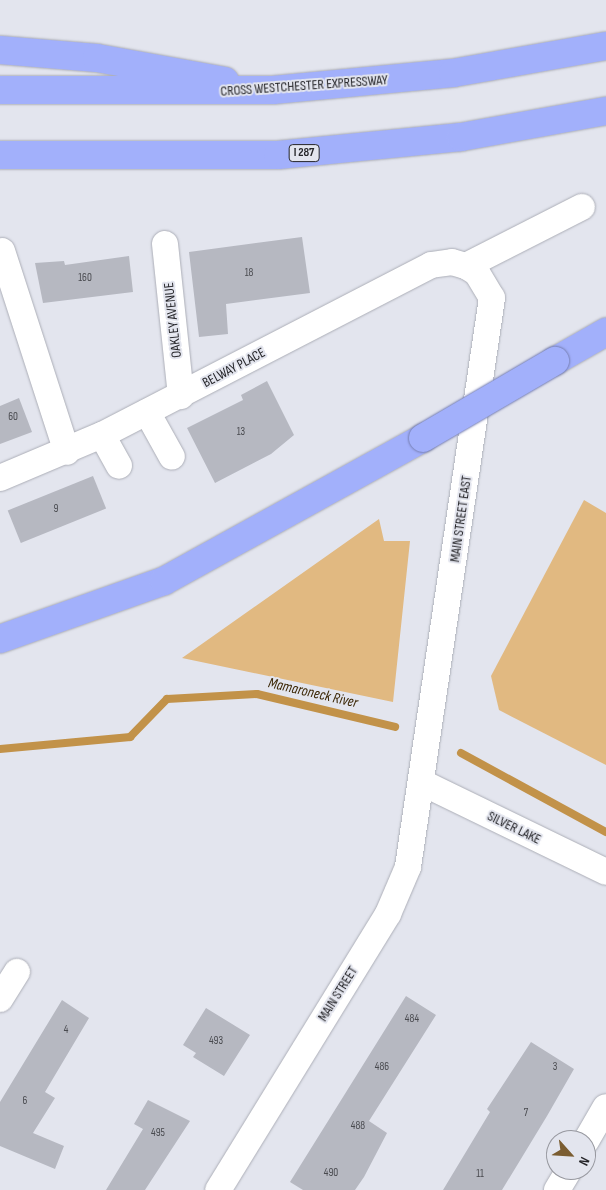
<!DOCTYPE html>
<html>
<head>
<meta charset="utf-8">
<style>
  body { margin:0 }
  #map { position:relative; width:606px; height:1190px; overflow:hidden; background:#e3e5ee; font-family:"Sofia Sans Condensed",sans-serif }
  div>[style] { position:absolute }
  .green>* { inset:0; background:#e1b981 }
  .stream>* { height:8px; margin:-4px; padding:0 4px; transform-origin:4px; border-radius:4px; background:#c29249 }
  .building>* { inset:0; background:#b6b8c1; transform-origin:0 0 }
  .roads { filter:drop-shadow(0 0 1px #acaeb7) drop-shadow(0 0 1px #acaeb7) }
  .minor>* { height:26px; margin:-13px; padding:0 13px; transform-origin:13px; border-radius:13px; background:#fff }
  .highway>* { height:28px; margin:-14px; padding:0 14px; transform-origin:14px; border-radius:14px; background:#a2b0fb }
  .bridges { filter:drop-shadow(0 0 1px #767fb2) drop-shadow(0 0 1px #767fb2) }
  .highway-bridge>* { height:28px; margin:-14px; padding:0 14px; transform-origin:14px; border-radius:14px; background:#a2b0fb }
  span { translate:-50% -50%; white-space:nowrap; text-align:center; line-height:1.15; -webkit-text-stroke:4px #e3e5ee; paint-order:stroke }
  .number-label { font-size:11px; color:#494a4f }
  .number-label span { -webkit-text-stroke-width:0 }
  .shield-label span { padding:1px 4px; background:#e3e5ee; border:1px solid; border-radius:4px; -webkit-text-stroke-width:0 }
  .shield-label { font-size:12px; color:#252529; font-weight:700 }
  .street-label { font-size:14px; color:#252529 }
  .water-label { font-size:15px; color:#3c2807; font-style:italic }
  .north { position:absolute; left:546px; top:1130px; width:50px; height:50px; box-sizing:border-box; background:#e3e5ee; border:1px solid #97989f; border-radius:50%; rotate:116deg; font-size:14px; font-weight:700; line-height:20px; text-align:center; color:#252529 }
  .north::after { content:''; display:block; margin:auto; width:18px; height:22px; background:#7b5d31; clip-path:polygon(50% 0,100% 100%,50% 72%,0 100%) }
</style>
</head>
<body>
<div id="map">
  <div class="green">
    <div style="clip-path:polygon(584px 500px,606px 513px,606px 765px,499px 710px,491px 676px)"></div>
    <div style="clip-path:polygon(379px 519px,384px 541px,410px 541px,393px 702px,182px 658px)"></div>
  </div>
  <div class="stream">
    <div style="left:0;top:749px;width:131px;rotate:-5.3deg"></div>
    <div style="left:130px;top:737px;width:53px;rotate:-45.8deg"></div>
    <div style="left:167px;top:699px;width:90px;rotate:-3.2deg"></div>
    <div style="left:257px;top:694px;width:142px;rotate:13.4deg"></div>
    <div style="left:461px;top:753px;width:165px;rotate:28.6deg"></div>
  </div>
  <div class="building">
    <div style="clip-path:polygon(302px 237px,310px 293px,226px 304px,228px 334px,199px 337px,189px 252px)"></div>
    <div style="clip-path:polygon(129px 256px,133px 292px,43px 303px,35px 263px,64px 261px,65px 265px)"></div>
    <div style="clip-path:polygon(267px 381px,294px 435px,271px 454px,215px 483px,187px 428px,243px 400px,241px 395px)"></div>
    <div style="clip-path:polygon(19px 398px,32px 432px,0 444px,0 406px)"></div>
    <div style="left:93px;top:476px;width:35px;height:92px;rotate:68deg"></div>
    <div style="clip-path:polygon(406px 996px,436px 1015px,369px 1121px,387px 1133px,364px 1177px,355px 1190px,303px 1190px,290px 1182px)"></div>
    <div style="clip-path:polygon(62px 1000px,89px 1018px,45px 1092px,55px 1098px,33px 1133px,64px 1146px,55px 1169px,0 1146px,0 1102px)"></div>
    <div style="clip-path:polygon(206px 1008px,250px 1035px,224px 1076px,193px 1057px,196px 1053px,183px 1045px)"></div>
    <div style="clip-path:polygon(531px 1042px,574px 1069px,547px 1116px,502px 1190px,443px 1190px,490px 1112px,487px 1109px)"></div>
    <div style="clip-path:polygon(148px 1100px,190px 1121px,145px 1190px,106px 1190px,143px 1129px,134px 1124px)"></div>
  </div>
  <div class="roads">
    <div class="minor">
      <div style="left:165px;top:244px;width:153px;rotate:84deg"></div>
      <div style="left:2px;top:251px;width:211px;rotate:72.1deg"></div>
      <div style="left:466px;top:266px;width:130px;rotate:-27deg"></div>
      <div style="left:147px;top:412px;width:51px;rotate:60.9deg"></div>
      <div style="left:102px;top:435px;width:35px;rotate:61deg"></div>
      <div style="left:0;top:478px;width:111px;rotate:-22.9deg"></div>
      <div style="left:102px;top:435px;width:370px;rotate:-27.3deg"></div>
      <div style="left:431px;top:265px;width:21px;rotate:-8deg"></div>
      <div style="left:452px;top:262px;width:15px;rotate:16deg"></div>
      <div style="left:466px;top:266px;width:13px;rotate:32deg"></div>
      <div style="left:477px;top:273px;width:29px;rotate:59deg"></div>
      <div style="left:492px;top:298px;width:575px;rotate:98.4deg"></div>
      <div style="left:408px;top:867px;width:51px;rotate:113.1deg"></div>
      <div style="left:388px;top:914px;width:324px;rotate:121.6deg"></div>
      <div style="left:423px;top:783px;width:203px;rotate:25.9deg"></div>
      <div style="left:0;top:999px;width:32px;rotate:-58deg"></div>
      <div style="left:586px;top:1141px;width:39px;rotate:-60deg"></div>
      <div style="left:557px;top:1190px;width:23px;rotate:-59deg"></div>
    </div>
    <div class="highway">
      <div style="left:0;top:50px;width:97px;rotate:4.7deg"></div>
      <div style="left:97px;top:58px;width:130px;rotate:10.2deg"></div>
      <div style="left:0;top:90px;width:273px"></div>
      <div style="left:273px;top:90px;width:181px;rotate:-5.4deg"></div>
      <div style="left:453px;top:73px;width:155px;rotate:-10deg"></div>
      <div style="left:0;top:155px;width:278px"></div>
      <div style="left:278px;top:155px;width:184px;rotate:-5.6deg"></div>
      <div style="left:461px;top:137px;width:147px;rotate:-10.2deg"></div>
      <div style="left:555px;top:361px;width:59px;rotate:-29.6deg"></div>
      <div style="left:0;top:639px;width:174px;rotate:-19.5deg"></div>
      <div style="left:164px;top:581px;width:296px;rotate:-28.9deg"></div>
    </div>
  </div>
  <div class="bridges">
    <div class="highway-bridge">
      <div style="left:423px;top:438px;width:153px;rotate:-30.3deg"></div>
    </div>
  </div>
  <div class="number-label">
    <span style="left:249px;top:273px">18</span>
    <span style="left:85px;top:278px">160</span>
    <span style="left:13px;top:417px">60</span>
    <span style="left:241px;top:432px">13</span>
    <span style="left:56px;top:509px">9</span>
    <span style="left:412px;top:1019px">484</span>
    <span style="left:66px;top:1030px">4</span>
    <span style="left:216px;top:1041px">493</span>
    <span style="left:382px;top:1067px">486</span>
    <span style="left:555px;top:1067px">3</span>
    <span style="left:25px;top:1101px">6</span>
    <span style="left:526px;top:1113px">7</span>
    <span style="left:358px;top:1126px">488</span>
    <span style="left:158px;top:1133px">495</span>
    <span style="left:331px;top:1173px">490</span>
    <span style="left:480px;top:1174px">11</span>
  </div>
  <div class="shield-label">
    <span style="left:304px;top:153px">I 287</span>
  </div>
  <div class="street-label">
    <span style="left:304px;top:86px;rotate:-4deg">CROSS WESTCHESTER EXPRESSWAY</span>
    <span style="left:173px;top:320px;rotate:-96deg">OAKLEY AVENUE</span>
    <span style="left:234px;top:368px;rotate:-28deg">BELWAY PLACE</span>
    <span style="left:461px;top:519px;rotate:-82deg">MAIN STREET EAST</span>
    <span style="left:514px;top:828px;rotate:26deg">SILVER LAKE</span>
    <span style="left:338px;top:994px;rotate:-58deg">MAIN STREET</span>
  </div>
  <div class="water-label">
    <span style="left:313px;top:693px;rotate:13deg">Mamaroneck River</span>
  </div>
  <div class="north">N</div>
</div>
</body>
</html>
